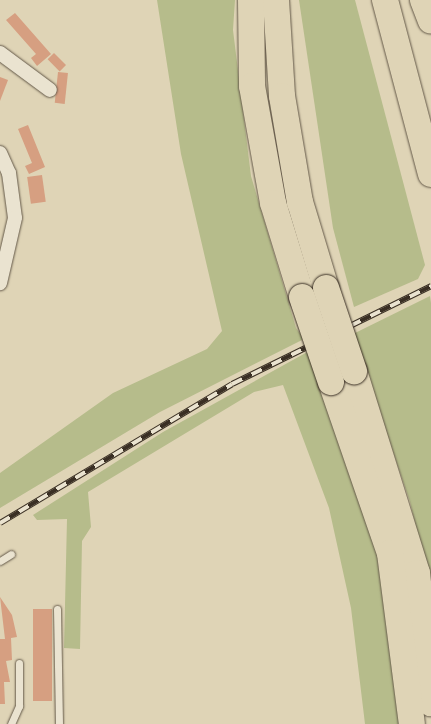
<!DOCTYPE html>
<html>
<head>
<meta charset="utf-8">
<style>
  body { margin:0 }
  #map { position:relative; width:431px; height:724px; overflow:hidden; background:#dfd4b6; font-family:Alegreya,serif }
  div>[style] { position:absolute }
  .green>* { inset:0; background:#b6bc8b }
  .building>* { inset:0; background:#d69f81; transform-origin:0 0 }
  .roads { filter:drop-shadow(0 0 1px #635848) drop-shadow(0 0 1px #635848) }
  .lane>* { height:7px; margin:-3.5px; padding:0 3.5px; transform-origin:3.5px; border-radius:3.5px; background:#eae3d0 }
  .street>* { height:14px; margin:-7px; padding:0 7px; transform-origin:7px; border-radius:7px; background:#eae3d0 }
  .highway>* { height:26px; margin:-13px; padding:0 13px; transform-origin:13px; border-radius:13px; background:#dfd4b6 }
  .rail>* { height:5.5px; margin-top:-2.75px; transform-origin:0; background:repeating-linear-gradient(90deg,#eae3d0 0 11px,#3a2f24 0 22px); box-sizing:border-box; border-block:1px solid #3a2f24 }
  .bridges { filter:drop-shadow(0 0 1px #3a2f24) drop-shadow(0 0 1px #3a2f24) }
  .highway-bridge>* { height:26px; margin:-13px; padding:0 13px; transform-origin:13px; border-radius:13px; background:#dfd4b6 }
  span { translate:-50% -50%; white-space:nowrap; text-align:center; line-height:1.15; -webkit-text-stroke:5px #eae3d0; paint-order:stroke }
</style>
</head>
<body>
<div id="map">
  <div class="green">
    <div style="clip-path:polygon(157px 0,235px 0,233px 30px,251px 176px,296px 328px,304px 339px,160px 412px,0 508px,0 473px,113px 393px,207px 349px,222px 331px,181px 154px)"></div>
    <div style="clip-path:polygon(299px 0,355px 0,425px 265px,418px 279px,354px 307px,333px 228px)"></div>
    <div style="clip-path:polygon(430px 296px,431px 303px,431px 593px,410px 502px,353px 334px)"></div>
    <div style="clip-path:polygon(311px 350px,389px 576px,402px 724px,365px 724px,351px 608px,329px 508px,283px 385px,254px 392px,88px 492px,91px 527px,82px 541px,80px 649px,64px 648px,67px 519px,37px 520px,33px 515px,163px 432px)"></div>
  </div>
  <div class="building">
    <div style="clip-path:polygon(15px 13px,51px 54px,37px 66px,31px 58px,36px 54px,6px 20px)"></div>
    <div style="left:54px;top:53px;width:17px;height:9px;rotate:45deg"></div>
    <div style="left:58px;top:72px;width:10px;height:31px;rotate:6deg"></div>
    <div style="clip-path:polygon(0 77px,8px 80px,0 101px)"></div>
    <div style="clip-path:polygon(28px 125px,45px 167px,29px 174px,25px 166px,32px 163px,18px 129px)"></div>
    <div style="left:42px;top:175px;width:27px;height:15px;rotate:82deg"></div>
    <div style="clip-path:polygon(0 597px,12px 615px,17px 637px,11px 638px,12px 660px,6px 661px,10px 682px,4px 682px,5px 704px,0 704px,0 639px,5px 639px)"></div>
    <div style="left:33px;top:609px;width:19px;height:92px"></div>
  </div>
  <div class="roads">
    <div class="lane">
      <div style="left:0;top:561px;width:13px;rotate:-32deg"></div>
      <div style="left:57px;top:609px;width:115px;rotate:89deg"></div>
      <div style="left:11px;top:724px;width:20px;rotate:-66deg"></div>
      <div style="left:19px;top:706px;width:43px;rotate:-90deg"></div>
    </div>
    <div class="street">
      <div style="left:0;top:53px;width:62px;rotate:36.5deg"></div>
      <div style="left:0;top:153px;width:22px;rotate:66deg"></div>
      <div style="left:9px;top:173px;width:45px;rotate:82.4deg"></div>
      <div style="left:15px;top:218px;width:67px;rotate:103deg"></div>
    </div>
    <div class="highway">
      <div style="left:251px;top:0;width:86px;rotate:89.3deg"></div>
      <div style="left:252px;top:86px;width:119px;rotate:79.8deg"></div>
      <div style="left:273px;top:203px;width:98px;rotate:72.9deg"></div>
      <div style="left:276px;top:0;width:96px;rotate:86.4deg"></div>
      <div style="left:282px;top:96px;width:108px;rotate:80.4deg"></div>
      <div style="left:300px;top:202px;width:90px;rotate:73.2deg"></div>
      <div style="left:385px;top:0;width:180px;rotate:75.2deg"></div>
      <div style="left:423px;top:0;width:22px;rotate:69deg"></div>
      <div style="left:354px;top:371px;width:212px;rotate:72.7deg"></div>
      <div style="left:417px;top:573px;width:131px;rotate:83.9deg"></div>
      <div style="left:331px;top:382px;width:181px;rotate:71deg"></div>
      <div style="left:390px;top:553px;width:172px;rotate:82.7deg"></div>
    </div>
  </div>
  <div class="rail">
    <div style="left:0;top:523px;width:270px;rotate:-30.9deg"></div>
    <div style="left:232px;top:384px;width:222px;rotate:-26.2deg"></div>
  </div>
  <div class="bridges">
    <div class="highway-bridge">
      <div style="left:326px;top:288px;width:88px;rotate:71.4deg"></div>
      <div style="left:302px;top:297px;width:90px;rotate:71.2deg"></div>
    </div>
  </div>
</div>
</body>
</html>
